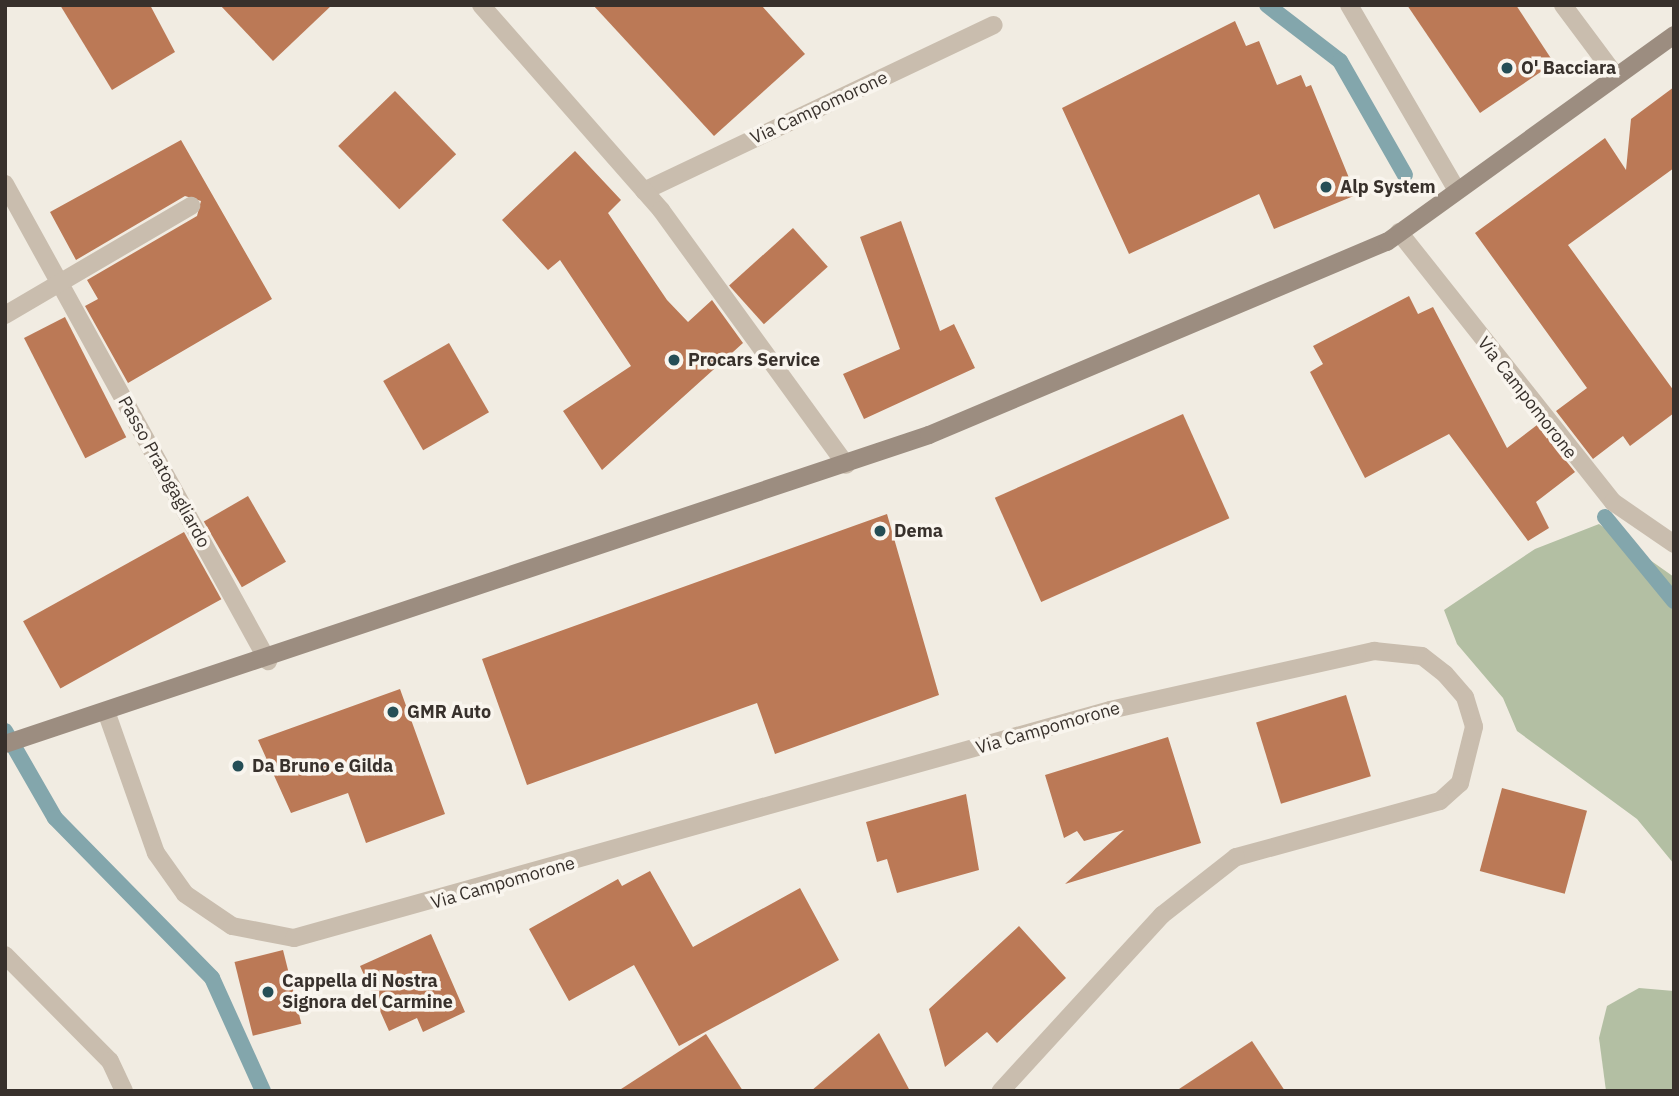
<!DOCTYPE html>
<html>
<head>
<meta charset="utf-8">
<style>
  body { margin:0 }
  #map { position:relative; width:1679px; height:1096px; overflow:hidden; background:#f1ece2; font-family:"IBM Plex Sans",sans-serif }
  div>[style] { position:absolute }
  .green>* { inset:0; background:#b3bfa3 }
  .stream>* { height:16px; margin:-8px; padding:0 8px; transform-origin:8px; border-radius:8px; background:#83a6ac }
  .building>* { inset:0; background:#bb7956; transform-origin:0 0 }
  .service>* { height:18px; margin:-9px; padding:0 9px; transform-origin:9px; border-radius:9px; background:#c9bdae }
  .minor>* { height:18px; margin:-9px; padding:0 9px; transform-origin:9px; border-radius:9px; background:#c9bdae }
  .secondary>* { height:18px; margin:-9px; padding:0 9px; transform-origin:9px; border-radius:9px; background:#9c8d80 }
  .dots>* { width:19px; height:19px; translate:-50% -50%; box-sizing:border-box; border:4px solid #f9f5ee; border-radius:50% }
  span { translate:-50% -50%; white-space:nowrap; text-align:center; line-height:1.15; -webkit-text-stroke:7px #f9f5ee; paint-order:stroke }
  .poi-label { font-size:18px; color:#38312c; font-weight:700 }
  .left { translate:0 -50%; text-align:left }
  .street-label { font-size:18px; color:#38312c }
  .frame { position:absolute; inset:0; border:7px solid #38312c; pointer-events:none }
</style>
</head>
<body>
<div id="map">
  <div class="green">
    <div style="clip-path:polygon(1599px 524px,1674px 577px,1674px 864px,1637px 819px,1517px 731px,1503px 698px,1457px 644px,1444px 610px,1535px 549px)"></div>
    <div style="clip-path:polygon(1639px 988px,1674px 991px,1674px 1091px,1606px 1091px,1599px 1038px,1607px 1006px)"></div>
  </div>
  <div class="stream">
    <div style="left:1267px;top:5px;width:92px;rotate:37.5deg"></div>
    <div style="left:1340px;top:61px;width:131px;rotate:60.3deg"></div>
    <div style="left:1605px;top:517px;width:109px;rotate:50.6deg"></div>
    <div style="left:5px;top:731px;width:100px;rotate:60.1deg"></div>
    <div style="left:55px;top:818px;width:224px;rotate:45.5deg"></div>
    <div style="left:212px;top:978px;width:124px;rotate:65.7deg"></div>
  </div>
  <div class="building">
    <div style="clip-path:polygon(60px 5px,150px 5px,175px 52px,112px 90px)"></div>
    <div style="clip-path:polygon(220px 5px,332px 5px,273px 61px)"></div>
    <div style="clip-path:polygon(593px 5px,761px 5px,805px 54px,714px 136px)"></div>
    <div style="clip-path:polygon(1407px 5px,1516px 5px,1554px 63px,1480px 113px)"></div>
    <div style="clip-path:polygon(1235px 21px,1246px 46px,1259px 41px,1277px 85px,1301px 75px,1306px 87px,1311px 85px,1356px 195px,1274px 229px,1259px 194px,1129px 254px,1062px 108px)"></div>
    <div style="clip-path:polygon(1674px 87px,1674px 168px,1568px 245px,1674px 391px,1674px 413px,1630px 446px,1623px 436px,1593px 459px,1556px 411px,1587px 388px,1475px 233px,1605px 138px,1626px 170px,1631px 119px)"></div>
    <div style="left:395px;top:91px;width:88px;height:79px;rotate:46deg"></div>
    <div style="clip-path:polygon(181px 140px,272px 299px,128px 383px,85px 306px,98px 299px,87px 280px,197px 216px,201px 201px,185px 196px,76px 260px,50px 212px)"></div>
    <div style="clip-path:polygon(575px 151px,621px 200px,608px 213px,667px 300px,688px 322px,712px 300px,743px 343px,602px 470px,563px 411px,631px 366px,560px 260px,548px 270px,502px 220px)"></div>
    <div style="clip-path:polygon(901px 221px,940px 331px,954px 324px,975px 368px,864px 419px,843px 374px,900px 349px,860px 237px)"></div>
    <div style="left:793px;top:228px;width:52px;height:86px;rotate:48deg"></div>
    <div style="clip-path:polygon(1409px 296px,1418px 314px,1433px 307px,1507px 448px,1537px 425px,1575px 472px,1536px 502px,1549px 528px,1528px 541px,1449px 434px,1365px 478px,1310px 372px,1323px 364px,1313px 346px)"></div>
    <div style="left:65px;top:317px;width:135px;height:46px;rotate:63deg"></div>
    <div style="left:449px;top:343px;width:80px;height:76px;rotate:60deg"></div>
    <div style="left:1183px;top:414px;width:114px;height:206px;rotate:66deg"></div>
    <div style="left:248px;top:496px;width:76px;height:51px;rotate:60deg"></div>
    <div style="clip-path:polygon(887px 514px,939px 695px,775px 754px,757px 703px,527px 785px,482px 659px)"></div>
    <div style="left:184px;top:532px;width:77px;height:184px;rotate:61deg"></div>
    <div style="clip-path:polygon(400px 689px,445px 814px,366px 843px,348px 793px,291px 813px,258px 740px)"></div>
    <div style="left:1346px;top:695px;width:85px;height:94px;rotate:73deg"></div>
    <div style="clip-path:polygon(1168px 737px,1201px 843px,1065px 884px,1124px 830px,1084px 841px,1077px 831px,1064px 838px,1045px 775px)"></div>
    <div style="left:1502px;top:788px;width:88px;height:86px;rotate:15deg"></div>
    <div style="clip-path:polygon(966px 794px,979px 870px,897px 893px,887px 859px,877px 862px,866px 822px)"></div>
    <div style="clip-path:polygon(650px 871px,693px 947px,800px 888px,839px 960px,679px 1046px,634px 965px,569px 1001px,529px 929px,618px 879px,622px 886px)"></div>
    <div style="clip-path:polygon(1019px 926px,1066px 978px,997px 1043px,987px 1032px,945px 1067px,929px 1009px)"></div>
    <div style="clip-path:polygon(431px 934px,465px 1012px,423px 1032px,417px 1018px,389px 1031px,360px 966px)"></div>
    <div style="left:283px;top:950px;width:76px;height:50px;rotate:76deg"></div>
    <div style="clip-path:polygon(879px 1033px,910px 1091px,811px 1091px)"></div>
    <div style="clip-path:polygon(706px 1034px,743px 1091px,618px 1091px)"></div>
    <div style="clip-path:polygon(1252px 1041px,1285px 1091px,1176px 1091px)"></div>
  </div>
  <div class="service">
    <div style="left:644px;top:191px;width:387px;rotate:-25.4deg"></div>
    <div style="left:5px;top:955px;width:149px;rotate:45.3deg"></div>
    <div style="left:110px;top:1061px;width:33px;rotate:65deg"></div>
  </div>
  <div class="minor">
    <div style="left:481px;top:5px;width:273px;rotate:48.7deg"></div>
    <div style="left:661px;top:210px;width:315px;rotate:54deg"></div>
    <div style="left:1349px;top:5px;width:213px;rotate:59.8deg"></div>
    <div style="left:1563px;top:5px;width:89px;rotate:53.3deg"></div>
    <div style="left:5px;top:184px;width:545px;rotate:61.13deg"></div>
    <div style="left:1399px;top:232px;width:345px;rotate:51.6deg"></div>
    <div style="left:1613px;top:502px;width:74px;rotate:34.5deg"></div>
    <div style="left:5px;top:315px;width:216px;rotate:-30.4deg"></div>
    <div style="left:107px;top:714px;width:147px;rotate:70.6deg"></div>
    <div style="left:156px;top:853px;width:50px;rotate:54.7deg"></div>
    <div style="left:185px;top:894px;width:57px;rotate:34.2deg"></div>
    <div style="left:232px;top:926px;width:63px;rotate:11deg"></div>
    <div style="left:294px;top:938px;width:847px;rotate:-15.61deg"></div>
    <div style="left:1110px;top:710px;width:271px;rotate:-12.6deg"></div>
    <div style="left:1374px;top:651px;width:48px;rotate:5.9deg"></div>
    <div style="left:1422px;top:656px;width:29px;rotate:38deg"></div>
    <div style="left:1445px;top:674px;width:30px;rotate:49deg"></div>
    <div style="left:1465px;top:697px;width:31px;rotate:73deg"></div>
    <div style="left:1474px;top:727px;width:58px;rotate:104deg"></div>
    <div style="left:1460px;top:783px;width:27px;rotate:138deg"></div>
    <div style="left:1440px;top:801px;width:212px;rotate:164.6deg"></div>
    <div style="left:1236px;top:857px;width:94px;rotate:141.9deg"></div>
    <div style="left:1162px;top:915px;width:239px;rotate:132.5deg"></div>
  </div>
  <div class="secondary">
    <div style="left:5px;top:744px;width:974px;rotate:-18.49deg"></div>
    <div style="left:929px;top:435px;width:497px;rotate:-22.9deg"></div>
    <div style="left:1387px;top:242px;width:354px;rotate:-35.8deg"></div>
  </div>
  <div class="dots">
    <div style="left:1507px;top:68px;background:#254e56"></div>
    <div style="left:1326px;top:187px;background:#254e56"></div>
    <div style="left:674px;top:360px;background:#254e56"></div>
    <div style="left:880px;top:531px;background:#254e56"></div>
    <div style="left:393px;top:712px;background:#254e56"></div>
    <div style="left:238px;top:766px;background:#254e56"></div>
    <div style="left:268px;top:992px;background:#254e56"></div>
  </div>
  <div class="poi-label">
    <span class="left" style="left:1521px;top:68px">O' Bacciara</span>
    <span class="left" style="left:1340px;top:187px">Alp System</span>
    <span class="left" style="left:688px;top:360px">Procars Service</span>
    <span class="left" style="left:894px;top:531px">Dema</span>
    <span class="left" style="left:407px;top:712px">GMR Auto</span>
    <span class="left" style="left:252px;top:766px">Da Bruno e Gilda</span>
    <span class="left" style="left:282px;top:992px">Cappella di Nostra<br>Signora del Carmine</span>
  </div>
  <div class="street-label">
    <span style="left:819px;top:108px;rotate:-25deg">Via Campomorone</span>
    <span style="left:1527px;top:398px;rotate:52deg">Via Campomorone</span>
    <span style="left:164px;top:472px;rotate:61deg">Passo Pratogagliardo</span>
    <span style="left:1048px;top:728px;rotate:-16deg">Via Campomorone</span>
    <span style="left:503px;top:883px;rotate:-16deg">Via Campomorone</span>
  </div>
  <div class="frame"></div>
</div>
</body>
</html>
